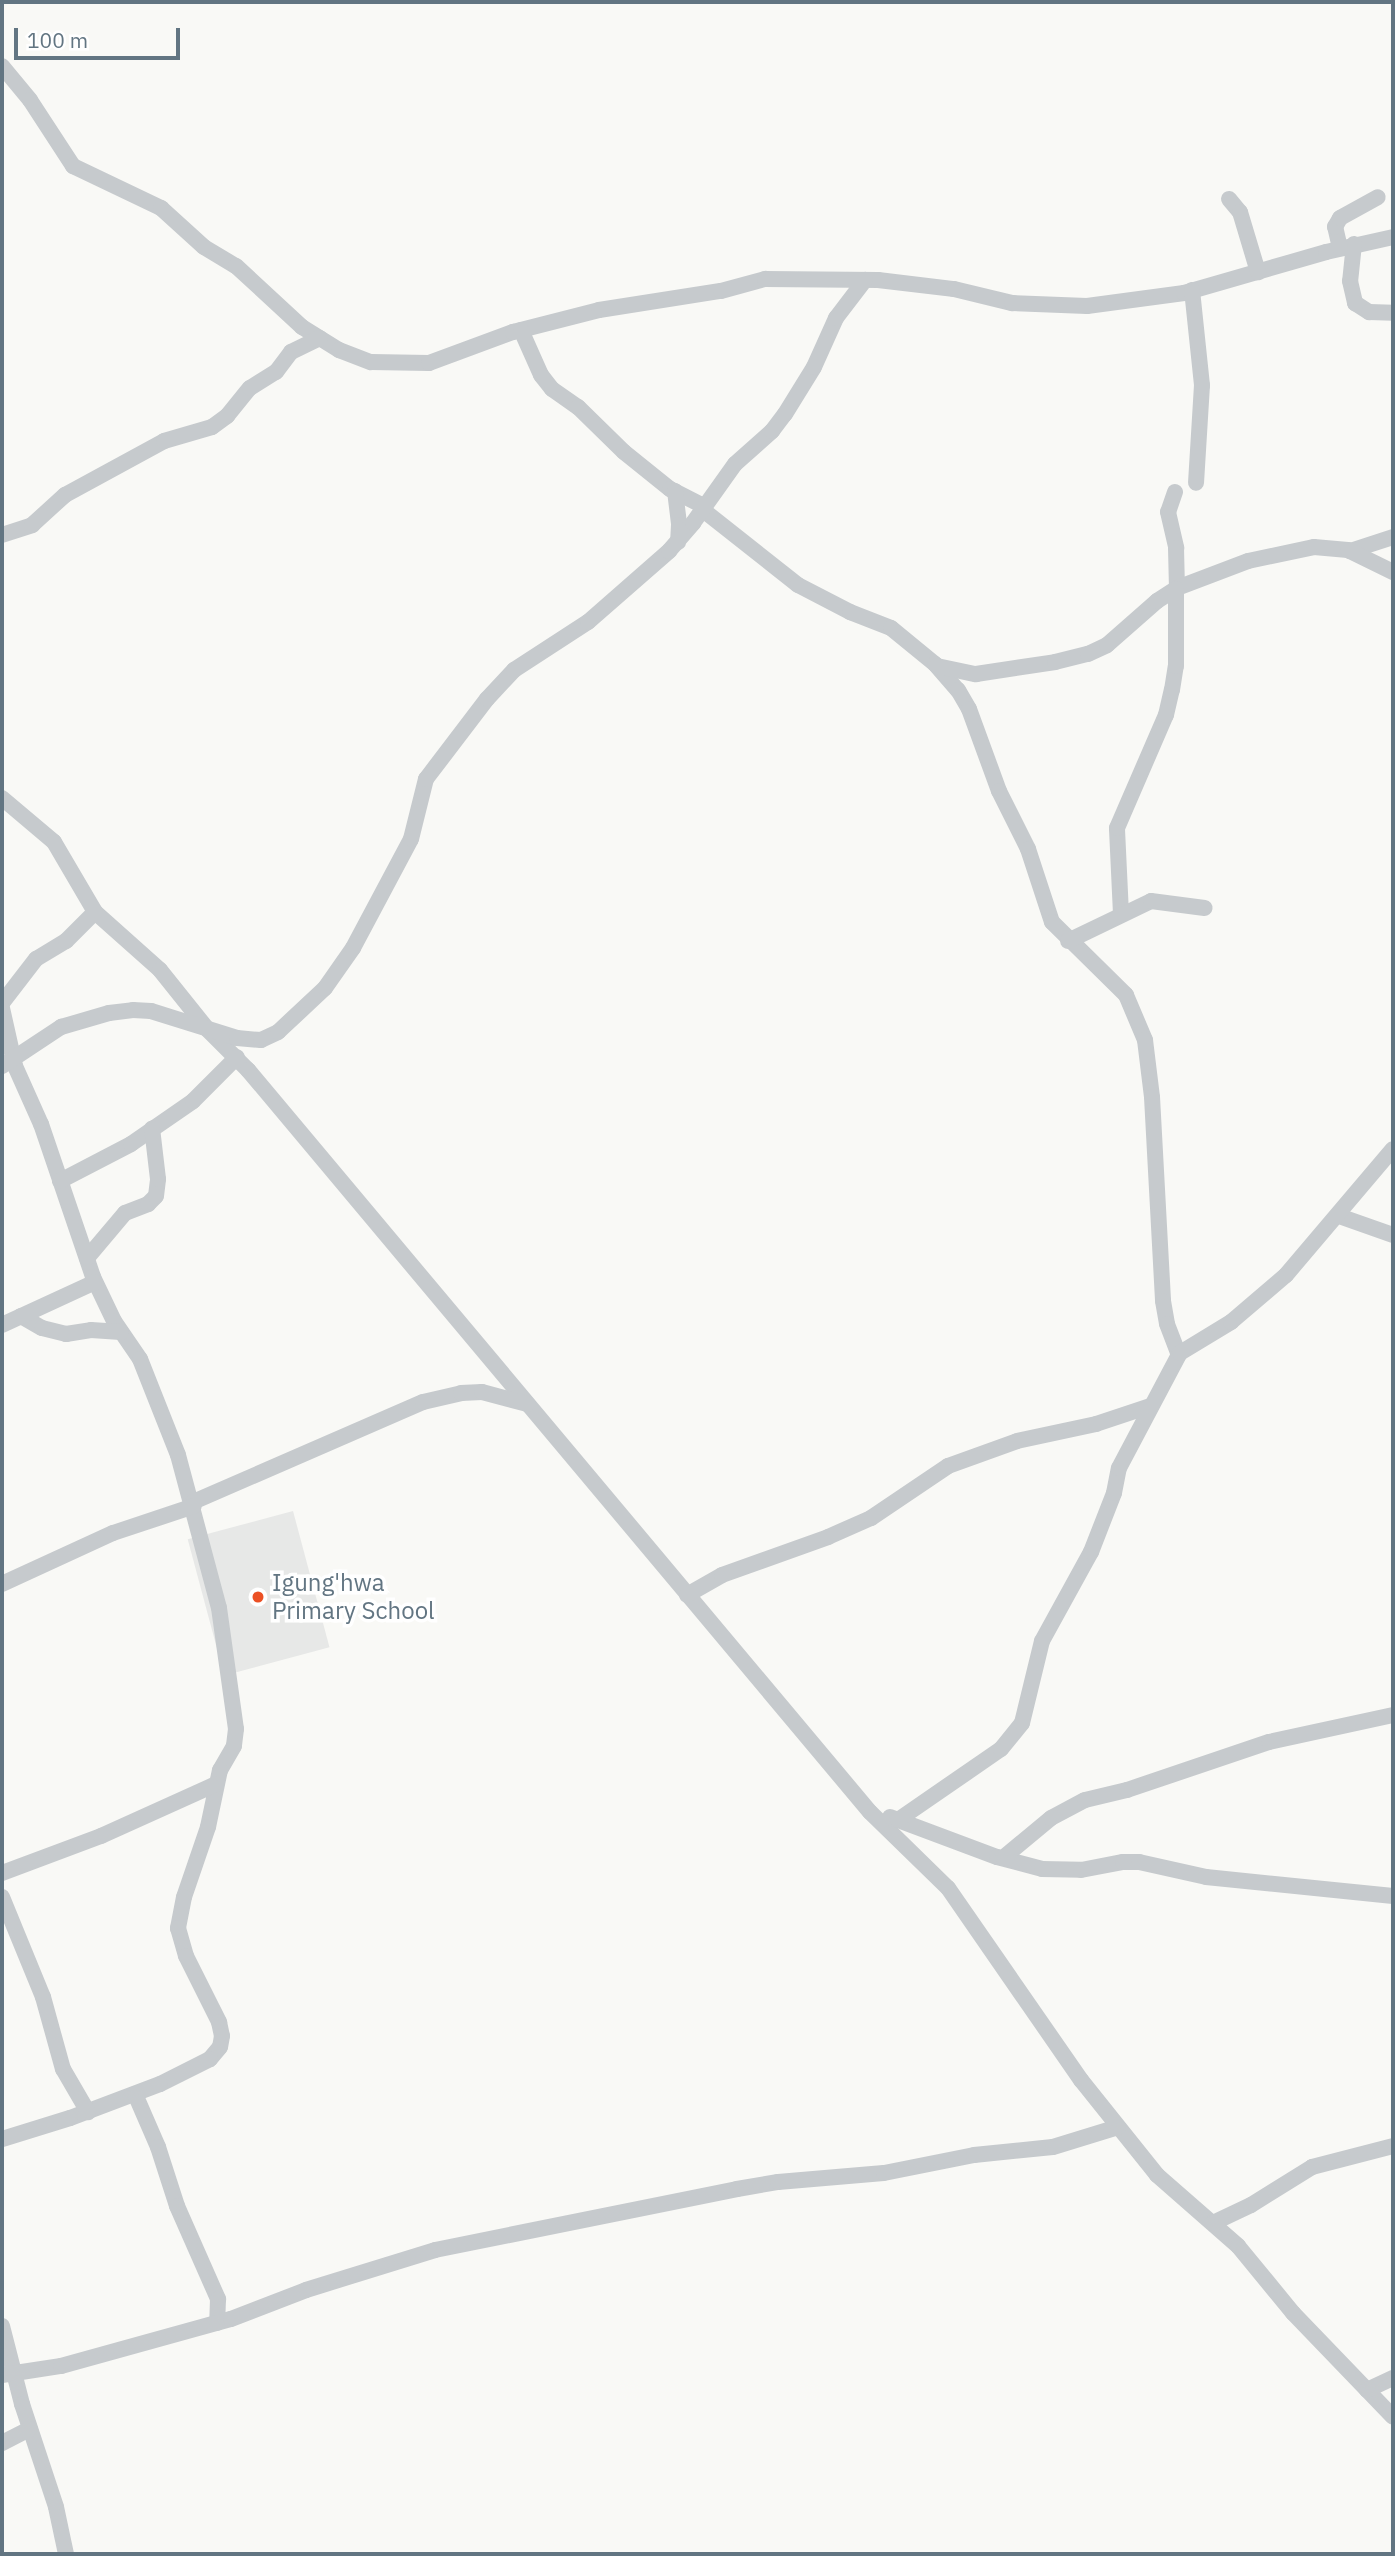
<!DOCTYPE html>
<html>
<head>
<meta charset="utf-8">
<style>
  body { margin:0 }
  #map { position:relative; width:1395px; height:2556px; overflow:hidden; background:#f9f9f6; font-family:"IBM Plex Sans",sans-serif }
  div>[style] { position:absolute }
  .built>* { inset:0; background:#e7e8e7; transform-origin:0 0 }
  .minor>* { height:16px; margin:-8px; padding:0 8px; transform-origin:8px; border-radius:8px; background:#c6cacd }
  .dots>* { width:19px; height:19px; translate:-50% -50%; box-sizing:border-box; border:4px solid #fff; border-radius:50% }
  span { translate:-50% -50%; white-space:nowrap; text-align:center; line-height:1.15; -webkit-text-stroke:7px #fff; paint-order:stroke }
  .poi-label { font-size:24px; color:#627582 }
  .left { translate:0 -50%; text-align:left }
  .frame { position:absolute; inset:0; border:4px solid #627582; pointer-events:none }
  .scale { position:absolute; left:14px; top:28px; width:166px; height:32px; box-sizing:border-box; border:4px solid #627582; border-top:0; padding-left:9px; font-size:21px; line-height:24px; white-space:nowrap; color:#627582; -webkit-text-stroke:5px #fff; paint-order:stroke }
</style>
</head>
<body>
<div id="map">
  <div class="built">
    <div style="left:293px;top:1511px;width:141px;height:109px;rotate:75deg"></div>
  </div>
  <div class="minor">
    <div style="left:2px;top:66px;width:44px;rotate:50.5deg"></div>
    <div style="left:30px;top:100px;width:79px;rotate:56.9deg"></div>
    <div style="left:73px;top:166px;width:98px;rotate:25.5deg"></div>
    <div style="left:161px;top:208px;width:58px;rotate:42.2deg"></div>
    <div style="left:204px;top:247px;width:37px;rotate:31deg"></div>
    <div style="left:236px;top:266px;width:90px;rotate:42.7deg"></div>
    <div style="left:302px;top:327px;width:44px;rotate:31.9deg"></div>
    <div style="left:339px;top:350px;width:34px;rotate:21deg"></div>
    <div style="left:371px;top:362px;width:58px;rotate:1deg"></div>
    <div style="left:429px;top:363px;width:90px;rotate:-20.3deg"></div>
    <div style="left:513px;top:332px;width:89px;rotate:-14.3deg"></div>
    <div style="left:599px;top:310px;width:123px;rotate:-8.9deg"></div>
    <div style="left:721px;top:291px;width:46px;rotate:-15.3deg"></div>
    <div style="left:765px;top:279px;width:113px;rotate:0.5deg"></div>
    <div style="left:878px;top:280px;width:77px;rotate:6.8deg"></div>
    <div style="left:954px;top:289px;width:60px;rotate:13.6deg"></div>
    <div style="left:1012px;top:303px;width:75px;rotate:2.3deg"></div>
    <div style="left:1087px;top:306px;width:98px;rotate:-7.6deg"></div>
    <div style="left:1184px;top:293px;width:148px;rotate:-16.1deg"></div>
    <div style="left:1326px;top:252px;width:69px;rotate:-12.6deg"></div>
    <div style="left:1229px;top:199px;width:17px;rotate:50deg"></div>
    <div style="left:1240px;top:212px;width:63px;rotate:73.3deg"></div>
    <div style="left:1354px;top:244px;width:37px;rotate:96deg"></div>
    <div style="left:1350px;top:281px;width:23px;rotate:77deg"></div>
    <div style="left:1355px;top:303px;width:17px;rotate:33deg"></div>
    <div style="left:1369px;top:312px;width:24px;rotate:2deg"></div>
    <div style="left:1340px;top:248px;width:22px;rotate:-103deg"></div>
    <div style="left:1335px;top:227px;width:10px;rotate:-61deg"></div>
    <div style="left:1340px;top:218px;width:43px;rotate:-28.9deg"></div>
    <div style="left:1192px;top:290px;width:96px;rotate:84deg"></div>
    <div style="left:1202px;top:385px;width:98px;rotate:93.5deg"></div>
    <div style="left:521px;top:330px;width:49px;rotate:66deg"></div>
    <div style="left:541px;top:375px;width:18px;rotate:52deg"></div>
    <div style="left:552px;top:389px;width:32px;rotate:35deg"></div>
    <div style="left:578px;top:407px;width:64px;rotate:44.4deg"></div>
    <div style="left:624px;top:452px;width:59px;rotate:38.8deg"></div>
    <div style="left:670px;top:489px;width:39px;rotate:27deg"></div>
    <div style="left:675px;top:491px;width:34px;rotate:83deg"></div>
    <div style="left:679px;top:525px;width:17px;rotate:93deg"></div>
    <div style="left:1175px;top:492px;width:21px;rotate:109deg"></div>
    <div style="left:1168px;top:512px;width:37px;rotate:77deg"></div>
    <div style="left:1176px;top:548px;width:40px;rotate:88.6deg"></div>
    <div style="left:703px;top:510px;width:121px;rotate:38.3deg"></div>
    <div style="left:798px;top:585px;width:59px;rotate:27.4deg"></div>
    <div style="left:850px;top:612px;width:44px;rotate:21.3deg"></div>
    <div style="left:891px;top:628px;width:57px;rotate:39.3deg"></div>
    <div style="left:935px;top:664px;width:35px;rotate:49deg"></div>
    <div style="left:958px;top:690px;width:22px;rotate:60deg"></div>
    <div style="left:969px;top:709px;width:87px;rotate:69.9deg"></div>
    <div style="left:999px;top:791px;width:65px;rotate:63.4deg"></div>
    <div style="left:1028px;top:849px;width:77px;rotate:71.8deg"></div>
    <div style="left:1052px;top:922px;width:104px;rotate:44.6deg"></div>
    <div style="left:1126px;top:995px;width:49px;rotate:67.1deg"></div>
    <div style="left:1145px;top:1040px;width:57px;rotate:83deg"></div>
    <div style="left:1152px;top:1097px;width:204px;rotate:86.9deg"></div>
    <div style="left:1163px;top:1301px;width:23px;rotate:80deg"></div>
    <div style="left:1167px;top:1324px;width:33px;rotate:69deg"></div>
    <div style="left:2px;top:535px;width:32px;rotate:-18deg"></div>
    <div style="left:32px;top:525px;width:45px;rotate:-42.3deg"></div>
    <div style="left:65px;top:495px;width:113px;rotate:-28.6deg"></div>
    <div style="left:164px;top:441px;width:50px;rotate:-16.3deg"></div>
    <div style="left:212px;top:427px;width:19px;rotate:-36deg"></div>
    <div style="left:227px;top:416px;width:36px;rotate:-51deg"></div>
    <div style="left:250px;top:388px;width:31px;rotate:-32deg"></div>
    <div style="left:276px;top:372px;width:25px;rotate:-53deg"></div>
    <div style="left:291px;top:352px;width:32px;rotate:-26deg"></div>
    <div style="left:1350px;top:551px;width:45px;rotate:-18deg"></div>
    <div style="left:937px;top:666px;width:40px;rotate:12deg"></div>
    <div style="left:976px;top:674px;width:80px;rotate:-8.6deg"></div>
    <div style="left:1055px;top:662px;width:34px;rotate:-14deg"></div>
    <div style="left:1088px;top:654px;width:21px;rotate:-25deg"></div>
    <div style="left:1107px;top:645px;width:67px;rotate:-41.3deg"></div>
    <div style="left:1157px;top:601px;width:24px;rotate:-33deg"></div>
    <div style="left:1177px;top:588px;width:76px;rotate:-20.8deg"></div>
    <div style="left:1248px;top:561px;width:67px;rotate:-12deg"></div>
    <div style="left:1314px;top:547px;width:34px;rotate:5deg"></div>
    <div style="left:1348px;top:550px;width:50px;rotate:26.1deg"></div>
    <div style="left:2px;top:798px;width:68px;rotate:40.2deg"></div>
    <div style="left:54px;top:842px;width:81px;rotate:59.6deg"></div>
    <div style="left:95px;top:912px;width:87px;rotate:41.7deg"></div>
    <div style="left:160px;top:970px;width:77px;rotate:51.3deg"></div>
    <div style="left:208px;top:1030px;width:57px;rotate:45deg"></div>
    <div style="left:248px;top:1070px;width:968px;rotate:50.03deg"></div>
    <div style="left:870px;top:1812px;width:109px;rotate:44.3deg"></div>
    <div style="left:948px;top:1888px;width:234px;rotate:55.3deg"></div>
    <div style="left:1081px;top:2080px;width:122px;rotate:51.3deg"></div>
    <div style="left:1157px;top:2175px;width:108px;rotate:41.2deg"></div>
    <div style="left:1238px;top:2246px;width:87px;rotate:50.6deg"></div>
    <div style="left:1293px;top:2313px;width:144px;rotate:46.1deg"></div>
    <div style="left:1121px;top:914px;width:86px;rotate:-92.7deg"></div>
    <div style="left:1117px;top:828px;width:123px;rotate:-66.6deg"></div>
    <div style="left:1166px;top:715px;width:26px;rotate:-77deg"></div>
    <div style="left:1172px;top:690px;width:24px;rotate:-81deg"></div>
    <div style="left:1176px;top:666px;width:77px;rotate:-90deg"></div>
    <div style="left:1068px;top:941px;width:92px;rotate:-25.7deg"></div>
    <div style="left:1151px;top:901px;width:54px;rotate:7.4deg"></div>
    <div style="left:2px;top:1003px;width:56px;rotate:-52.3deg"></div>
    <div style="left:36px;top:959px;width:35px;rotate:-31deg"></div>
    <div style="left:66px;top:941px;width:41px;rotate:-45deg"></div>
    <div style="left:2px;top:1008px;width:59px;rotate:77.4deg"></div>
    <div style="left:15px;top:1066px;width:64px;rotate:65.9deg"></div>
    <div style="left:41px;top:1124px;width:162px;rotate:71.2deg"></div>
    <div style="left:93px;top:1277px;width:49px;rotate:64.5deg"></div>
    <div style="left:114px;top:1321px;width:46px;rotate:55.6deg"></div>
    <div style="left:140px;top:1359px;width:103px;rotate:68.4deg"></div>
    <div style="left:178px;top:1455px;width:158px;rotate:75deg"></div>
    <div style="left:219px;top:1608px;width:122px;rotate:82deg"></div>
    <div style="left:236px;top:1729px;width:17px;rotate:97deg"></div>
    <div style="left:234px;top:1746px;width:28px;rotate:120deg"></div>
    <div style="left:220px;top:1770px;width:58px;rotate:101.9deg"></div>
    <div style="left:208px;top:1827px;width:74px;rotate:108.9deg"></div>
    <div style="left:184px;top:1897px;width:32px;rotate:101deg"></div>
    <div style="left:178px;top:1928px;width:29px;rotate:74deg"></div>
    <div style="left:186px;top:1956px;width:74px;rotate:63.4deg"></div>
    <div style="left:219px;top:2022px;width:14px;rotate:78deg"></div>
    <div style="left:222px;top:2036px;width:11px;rotate:100deg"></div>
    <div style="left:220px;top:2047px;width:16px;rotate:130deg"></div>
    <div style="left:210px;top:2059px;width:56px;rotate:153.4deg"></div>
    <div style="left:160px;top:2084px;width:96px;rotate:159.3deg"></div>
    <div style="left:70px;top:2118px;width:71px;rotate:162.8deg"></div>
    <div style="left:2px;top:1066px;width:71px;rotate:-33.5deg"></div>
    <div style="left:61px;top:1027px;width:50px;rotate:-16.3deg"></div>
    <div style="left:109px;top:1013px;width:24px;rotate:-7deg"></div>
    <div style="left:133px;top:1010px;width:18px;rotate:3deg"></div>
    <div style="left:151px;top:1011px;width:90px;rotate:17.4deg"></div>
    <div style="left:237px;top:1038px;width:24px;rotate:5deg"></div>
    <div style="left:261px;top:1040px;width:19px;rotate:-25deg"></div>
    <div style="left:278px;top:1032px;width:64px;rotate:-43.1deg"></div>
    <div style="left:325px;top:988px;width:49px;rotate:-55deg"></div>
    <div style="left:353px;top:948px;width:123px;rotate:-62deg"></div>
    <div style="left:411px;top:839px;width:62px;rotate:-76deg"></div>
    <div style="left:426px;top:779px;width:101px;rotate:-52.7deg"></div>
    <div style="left:487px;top:699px;width:40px;rotate:-47deg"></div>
    <div style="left:514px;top:670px;width:88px;rotate:-33deg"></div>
    <div style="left:588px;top:622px;width:108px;rotate:-41.2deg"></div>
    <div style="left:669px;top:551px;width:37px;rotate:-49deg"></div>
    <div style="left:693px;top:523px;width:72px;rotate:-54.6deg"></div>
    <div style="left:735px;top:464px;width:50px;rotate:-41.7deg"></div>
    <div style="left:772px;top:431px;width:21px;rotate:-53deg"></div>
    <div style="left:785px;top:414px;width:55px;rotate:-58.3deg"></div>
    <div style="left:814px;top:367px;width:54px;rotate:-65.8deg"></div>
    <div style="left:836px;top:318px;width:48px;rotate:-52.7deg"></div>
    <div style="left:60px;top:1181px;width:80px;rotate:-27.5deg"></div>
    <div style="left:131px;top:1144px;width:75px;rotate:-34.7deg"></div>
    <div style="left:193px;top:1101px;width:62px;rotate:-45deg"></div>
    <div style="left:1339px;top:1216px;width:57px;rotate:19.4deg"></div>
    <div style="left:87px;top:1258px;width:59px;rotate:-49.8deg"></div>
    <div style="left:125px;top:1213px;width:25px;rotate:-21deg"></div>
    <div style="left:148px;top:1204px;width:11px;rotate:-45deg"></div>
    <div style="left:156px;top:1196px;width:17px;rotate:-83deg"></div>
    <div style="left:158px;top:1179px;width:51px;rotate:-96.7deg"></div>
    <div style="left:21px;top:1316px;width:24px;rotate:30deg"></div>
    <div style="left:42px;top:1328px;width:25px;rotate:14deg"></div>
    <div style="left:66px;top:1334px;width:25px;rotate:-9deg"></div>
    <div style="left:91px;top:1330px;width:30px;rotate:4deg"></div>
    <div style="left:2px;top:1325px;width:102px;rotate:-24.8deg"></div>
    <div style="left:193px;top:1502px;width:251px;rotate:-23.5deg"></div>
    <div style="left:423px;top:1402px;width:39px;rotate:-13deg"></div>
    <div style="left:461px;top:1393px;width:21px;rotate:-3deg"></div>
    <div style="left:482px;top:1392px;width:47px;rotate:14.9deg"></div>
    <div style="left:2px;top:1584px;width:122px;rotate:-24.7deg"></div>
    <div style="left:113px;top:1533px;width:85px;rotate:-18.4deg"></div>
    <div style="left:687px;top:1595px;width:40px;rotate:-29.7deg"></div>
    <div style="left:722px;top:1575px;width:113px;rotate:-19.7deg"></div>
    <div style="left:828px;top:1537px;width:47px;rotate:-23.8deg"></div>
    <div style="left:871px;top:1518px;width:93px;rotate:-34deg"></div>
    <div style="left:948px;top:1466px;width:73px;rotate:-19.9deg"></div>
    <div style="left:1017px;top:1441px;width:81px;rotate:-12.1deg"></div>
    <div style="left:1096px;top:1424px;width:57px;rotate:-18.4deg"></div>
    <div style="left:890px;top:1817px;width:114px;rotate:20.5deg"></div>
    <div style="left:997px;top:1857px;width:47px;rotate:14.9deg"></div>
    <div style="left:1042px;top:1869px;width:39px;rotate:1deg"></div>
    <div style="left:1081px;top:1870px;width:43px;rotate:-10.8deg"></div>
    <div style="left:1123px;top:1862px;width:16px"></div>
    <div style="left:1139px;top:1862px;width:69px;rotate:12.6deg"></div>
    <div style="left:1206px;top:1877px;width:188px;rotate:5.8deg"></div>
    <div style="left:898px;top:1820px;width:125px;rotate:-34.6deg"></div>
    <div style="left:1001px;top:1749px;width:33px;rotate:-51deg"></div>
    <div style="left:1022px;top:1723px;width:84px;rotate:-76.3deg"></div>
    <div style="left:1042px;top:1641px;width:102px;rotate:-61.2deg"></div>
    <div style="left:1091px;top:1552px;width:63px;rotate:-68.7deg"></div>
    <div style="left:1114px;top:1493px;width:25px;rotate:-79deg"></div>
    <div style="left:1119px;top:1468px;width:130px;rotate:-62.1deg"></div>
    <div style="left:1180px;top:1353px;width:60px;rotate:-31.3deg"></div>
    <div style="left:1231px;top:1322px;width:72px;rotate:-40.5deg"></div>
    <div style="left:1286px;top:1275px;width:165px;rotate:-49.7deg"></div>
    <div style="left:1003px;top:1858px;width:62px;rotate:-39.8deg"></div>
    <div style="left:1051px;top:1818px;width:38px;rotate:-28deg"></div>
    <div style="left:1085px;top:1800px;width:43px;rotate:-13.4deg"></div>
    <div style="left:1127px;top:1790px;width:150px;rotate:-18.7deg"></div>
    <div style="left:1269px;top:1742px;width:127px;rotate:-12.3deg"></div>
    <div style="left:2px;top:1873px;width:106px;rotate:-20.5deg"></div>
    <div style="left:101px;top:1836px;width:126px;rotate:-24.3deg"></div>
    <div style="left:2px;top:1897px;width:108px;rotate:67.7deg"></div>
    <div style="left:43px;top:1997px;width:75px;rotate:74.5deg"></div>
    <div style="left:63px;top:2069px;width:50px;rotate:59.8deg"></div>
    <div style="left:135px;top:2094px;width:58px;rotate:66.5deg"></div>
    <div style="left:158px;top:2147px;width:62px;rotate:72.1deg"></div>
    <div style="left:177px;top:2206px;width:102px;rotate:66.2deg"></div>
    <div style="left:218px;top:2299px;width:24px;rotate:92deg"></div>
    <div style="left:1213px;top:2223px;width:42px;rotate:-25.3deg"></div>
    <div style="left:1251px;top:2205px;width:72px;rotate:-31.9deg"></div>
    <div style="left:1312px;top:2167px;width:84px;rotate:-14.5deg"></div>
    <div style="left:2px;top:2326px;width:81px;rotate:75.6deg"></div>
    <div style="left:22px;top:2404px;width:108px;rotate:71.7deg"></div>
    <div style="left:56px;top:2507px;width:48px;rotate:78deg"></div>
    <div style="left:2px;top:2375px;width:60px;rotate:-8.7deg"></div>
    <div style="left:61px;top:2366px;width:176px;rotate:-15.5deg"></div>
    <div style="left:231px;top:2319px;width:80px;rotate:-21.1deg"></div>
    <div style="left:306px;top:2290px;width:135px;rotate:-17.2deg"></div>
    <div style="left:435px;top:2250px;width:308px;rotate:-11.4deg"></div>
    <div style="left:737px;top:2189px;width:42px;rotate:-9.7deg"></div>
    <div style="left:778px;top:2182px;width:106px;rotate:-4.9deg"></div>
    <div style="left:884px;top:2173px;width:92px;rotate:-11.3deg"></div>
    <div style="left:974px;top:2155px;width:79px;rotate:-5.8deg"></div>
    <div style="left:1053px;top:2147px;width:68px;rotate:-17.1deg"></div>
    <div style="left:1367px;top:2390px;width:29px;rotate:-25deg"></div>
    <div style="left:2px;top:2443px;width:31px;rotate:-27deg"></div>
  </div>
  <div class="dots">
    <div style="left:258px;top:1597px;background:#eb5024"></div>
  </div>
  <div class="poi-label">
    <span class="left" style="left:272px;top:1597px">Igung'hwa<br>Primary School</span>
  </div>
  <div class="frame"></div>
  <div class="scale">100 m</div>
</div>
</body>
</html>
